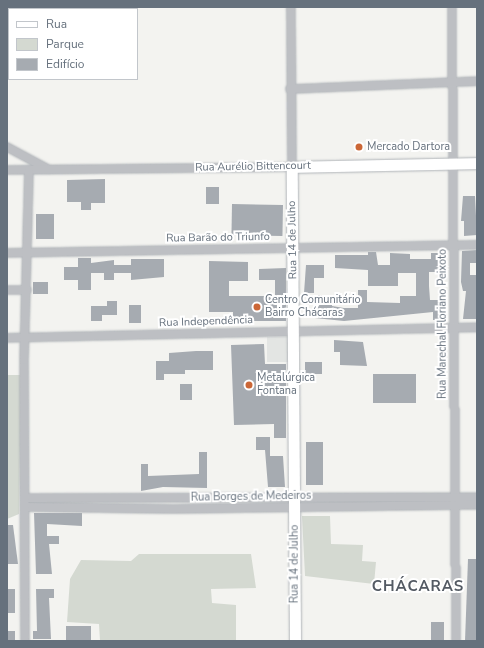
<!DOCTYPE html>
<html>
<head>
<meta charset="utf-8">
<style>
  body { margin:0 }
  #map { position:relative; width:484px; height:648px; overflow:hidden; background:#f3f3f0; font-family:"Nunito Sans",sans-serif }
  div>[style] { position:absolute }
  .built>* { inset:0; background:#e3e5e3; transform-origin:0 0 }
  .green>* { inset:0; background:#d4d9d1 }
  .building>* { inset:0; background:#a6abb1; transform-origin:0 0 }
  .roads { filter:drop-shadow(0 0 1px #b1b5b9) drop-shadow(0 0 1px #b1b5b9) }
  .street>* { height:8px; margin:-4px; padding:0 4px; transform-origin:4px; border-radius:4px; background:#bdbfc3 }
  .secondary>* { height:11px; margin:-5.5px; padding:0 5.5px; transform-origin:5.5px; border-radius:5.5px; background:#fff }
  .dots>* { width:11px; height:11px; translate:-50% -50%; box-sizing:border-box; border:2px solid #fff; border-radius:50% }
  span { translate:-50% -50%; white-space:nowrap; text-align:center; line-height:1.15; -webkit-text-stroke:4px #fff; paint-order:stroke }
  .poi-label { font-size:11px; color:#66717d }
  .left { translate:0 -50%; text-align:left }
  .street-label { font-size:11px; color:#66717d }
  .district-label { font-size:15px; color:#535a63; font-weight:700; letter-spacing:1px }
  .frame { position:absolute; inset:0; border:8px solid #66717d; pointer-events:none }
  .legend { position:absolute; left:8px; top:8px; width:130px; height:72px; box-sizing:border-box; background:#fff; border:1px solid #c2c6cb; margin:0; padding:5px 7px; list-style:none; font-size:12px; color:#66717d }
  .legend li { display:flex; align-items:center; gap:8px; height:20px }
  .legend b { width:20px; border:1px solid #c2c6cb }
</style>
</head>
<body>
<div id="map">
  <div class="built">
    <div style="left:267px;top:337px;width:26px;height:25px"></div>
  </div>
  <div class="green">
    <div style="clip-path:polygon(7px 375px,21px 375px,19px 514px,7px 519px)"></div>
    <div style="clip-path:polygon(302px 516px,330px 516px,331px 544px,363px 545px,362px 561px,376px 562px,374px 584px,305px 576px)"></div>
    <div style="clip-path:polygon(139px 554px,251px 554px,256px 588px,211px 589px,212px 603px,236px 605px,236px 641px,100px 641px,99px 624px,67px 622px,70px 579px,81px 560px,131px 561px)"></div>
  </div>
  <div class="building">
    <div style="clip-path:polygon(105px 179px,105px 203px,91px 203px,91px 210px,81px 210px,81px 202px,67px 202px,67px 180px)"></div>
    <div style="left:206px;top:187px;width:13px;height:17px"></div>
    <div style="clip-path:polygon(463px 196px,475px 196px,477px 235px,464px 236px,464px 221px,461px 221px)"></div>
    <div style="left:232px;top:204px;width:51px;height:31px;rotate:1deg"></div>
    <div style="left:36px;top:214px;width:18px;height:25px"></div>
    <div style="clip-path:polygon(477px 250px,477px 263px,470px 263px,470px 275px,477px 275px,477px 319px,463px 319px,466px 291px,463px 291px,461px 282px,462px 251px)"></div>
    <div style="clip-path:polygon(368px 252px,376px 252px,378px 265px,390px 265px,390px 253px,410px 254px,410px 259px,431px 259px,431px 253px,445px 253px,445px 272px,429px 272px,429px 286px,430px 300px,446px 300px,447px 320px,433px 320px,433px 312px,344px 321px,305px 317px,305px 309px,318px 309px,318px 295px,332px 295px,332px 306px,344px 308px,358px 308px,358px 290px,367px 290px,367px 302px,400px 303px,400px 296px,416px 296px,416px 273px,398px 273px,398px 286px,368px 286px,368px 270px,335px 268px,335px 255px,368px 255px)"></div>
    <div style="clip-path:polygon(78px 258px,91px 258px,91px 263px,114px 260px,114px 265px,131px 265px,131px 259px,164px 259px,164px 277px,131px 280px,131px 273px,114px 273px,114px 280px,104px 280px,104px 273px,91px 273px,91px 290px,78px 290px,78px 280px,64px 280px,64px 267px,78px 267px)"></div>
    <div style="clip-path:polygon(209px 261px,248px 262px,248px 281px,229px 281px,229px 296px,275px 296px,275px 280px,259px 280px,259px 269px,286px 268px,286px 321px,233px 321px,233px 312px,209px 312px)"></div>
    <div style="clip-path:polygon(306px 265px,324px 265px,324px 278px,314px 278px,314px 293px,304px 293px)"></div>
    <div style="left:33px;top:282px;width:15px;height:12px"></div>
    <div style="clip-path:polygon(107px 301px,117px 301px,117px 315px,102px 315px,102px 321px,91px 321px,91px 306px,107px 306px)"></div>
    <div style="left:129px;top:305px;width:12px;height:18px"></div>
    <div style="clip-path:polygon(334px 340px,363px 342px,367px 366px,340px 365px,340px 352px,334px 352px)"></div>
    <div style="clip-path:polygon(264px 344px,265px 364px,286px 364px,286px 438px,274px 438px,274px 424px,234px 425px,231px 345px)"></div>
    <div style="clip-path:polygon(196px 351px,213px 351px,213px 370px,185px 370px,185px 374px,164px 374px,164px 380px,156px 380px,156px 361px,169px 361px,169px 353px)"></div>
    <div style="left:305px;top:362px;width:17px;height:12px"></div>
    <div style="left:373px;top:374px;width:43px;height:29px"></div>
    <div style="left:180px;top:384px;width:12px;height:16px"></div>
    <div style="clip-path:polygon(256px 437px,270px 437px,270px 456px,283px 456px,285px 487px,268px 487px,265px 450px,256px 450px)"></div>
    <div style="left:306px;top:442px;width:17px;height:43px"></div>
    <div style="clip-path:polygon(199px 452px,207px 452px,207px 488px,163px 487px,141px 491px,141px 464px,148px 464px,148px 476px,199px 474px)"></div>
    <div style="clip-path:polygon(34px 513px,82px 513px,82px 526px,47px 524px,47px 536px,59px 536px,59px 544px,49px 544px,52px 574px,36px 574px)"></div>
    <div style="clip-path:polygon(7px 525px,13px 525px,18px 564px,7px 564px)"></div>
    <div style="clip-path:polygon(468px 559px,477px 559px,477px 641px,465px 641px)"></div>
    <div style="left:7px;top:589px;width:8px;height:24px"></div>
    <div style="clip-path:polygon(36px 589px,54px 589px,54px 598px,49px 598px,51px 639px,33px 639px,33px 631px,37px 631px)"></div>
    <div style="left:431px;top:622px;width:13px;height:19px"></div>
    <div style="left:66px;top:626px;width:25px;height:15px"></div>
    <div style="left:7px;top:631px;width:8px;height:10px"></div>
  </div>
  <div class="roads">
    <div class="street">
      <div style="left:452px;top:7px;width:634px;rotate:89.64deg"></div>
      <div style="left:290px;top:89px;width:187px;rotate:-2.4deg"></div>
      <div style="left:7px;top:147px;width:47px;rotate:28.2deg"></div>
      <div style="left:7px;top:170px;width:285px;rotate:-0.6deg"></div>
      <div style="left:292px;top:167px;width:160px;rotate:-90.4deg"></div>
      <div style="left:7px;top:253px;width:470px;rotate:-1deg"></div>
      <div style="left:7px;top:290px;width:20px"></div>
      <div style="left:7px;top:338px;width:470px;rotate:-1.3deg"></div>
      <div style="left:26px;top:498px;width:451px;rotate:-0.1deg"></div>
      <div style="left:26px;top:507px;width:147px;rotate:0.8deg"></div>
      <div style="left:173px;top:509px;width:304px;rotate:-0.8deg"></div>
      <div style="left:25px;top:641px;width:281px;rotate:-90.2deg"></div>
      <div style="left:24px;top:360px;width:190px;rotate:-88.5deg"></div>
    </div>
    <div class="secondary">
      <div style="left:295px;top:641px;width:474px;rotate:-90.4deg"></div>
      <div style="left:292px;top:167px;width:185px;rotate:-1.2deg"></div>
    </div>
  </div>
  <div class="dots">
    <div style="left:359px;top:147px;background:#cb6737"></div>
    <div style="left:257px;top:307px;background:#cb6737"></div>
    <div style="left:249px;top:385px;background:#cb6737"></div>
  </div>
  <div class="poi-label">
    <span class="left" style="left:367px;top:147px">Mercado Dartora</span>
    <span class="left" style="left:265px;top:307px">Centro Comunitário<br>Bairro Chácaras</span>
    <span class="left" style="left:257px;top:385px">Metalúrgica<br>Fontana</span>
  </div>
  <div class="street-label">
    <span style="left:253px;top:167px;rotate:-1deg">Rua Aurélio Bittencourt</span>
    <span style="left:218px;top:238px;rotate:-1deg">Rua Barão do Triunfo</span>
    <span style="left:293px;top:240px;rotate:-91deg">Rua 14 de Julho</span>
    <span style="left:206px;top:322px;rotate:-2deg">Rua Independência</span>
    <span style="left:443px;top:324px;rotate:-90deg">Rua Marechal Floriano Peixoto</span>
    <span style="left:251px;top:497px;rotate:-1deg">Rua Borges de Medeiros</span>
    <span style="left:295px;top:564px;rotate:-90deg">Rua 14 de Julho</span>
  </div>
  <div class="district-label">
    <span style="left:418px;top:587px">CHÁCARAS</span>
  </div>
  <div class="frame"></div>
  <ul class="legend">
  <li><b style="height:5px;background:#fff"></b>Rua</li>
  <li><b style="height:11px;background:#d4d9d1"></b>Parque</li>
  <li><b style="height:11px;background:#a6abb1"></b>Edifício</li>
  </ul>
</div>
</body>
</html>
